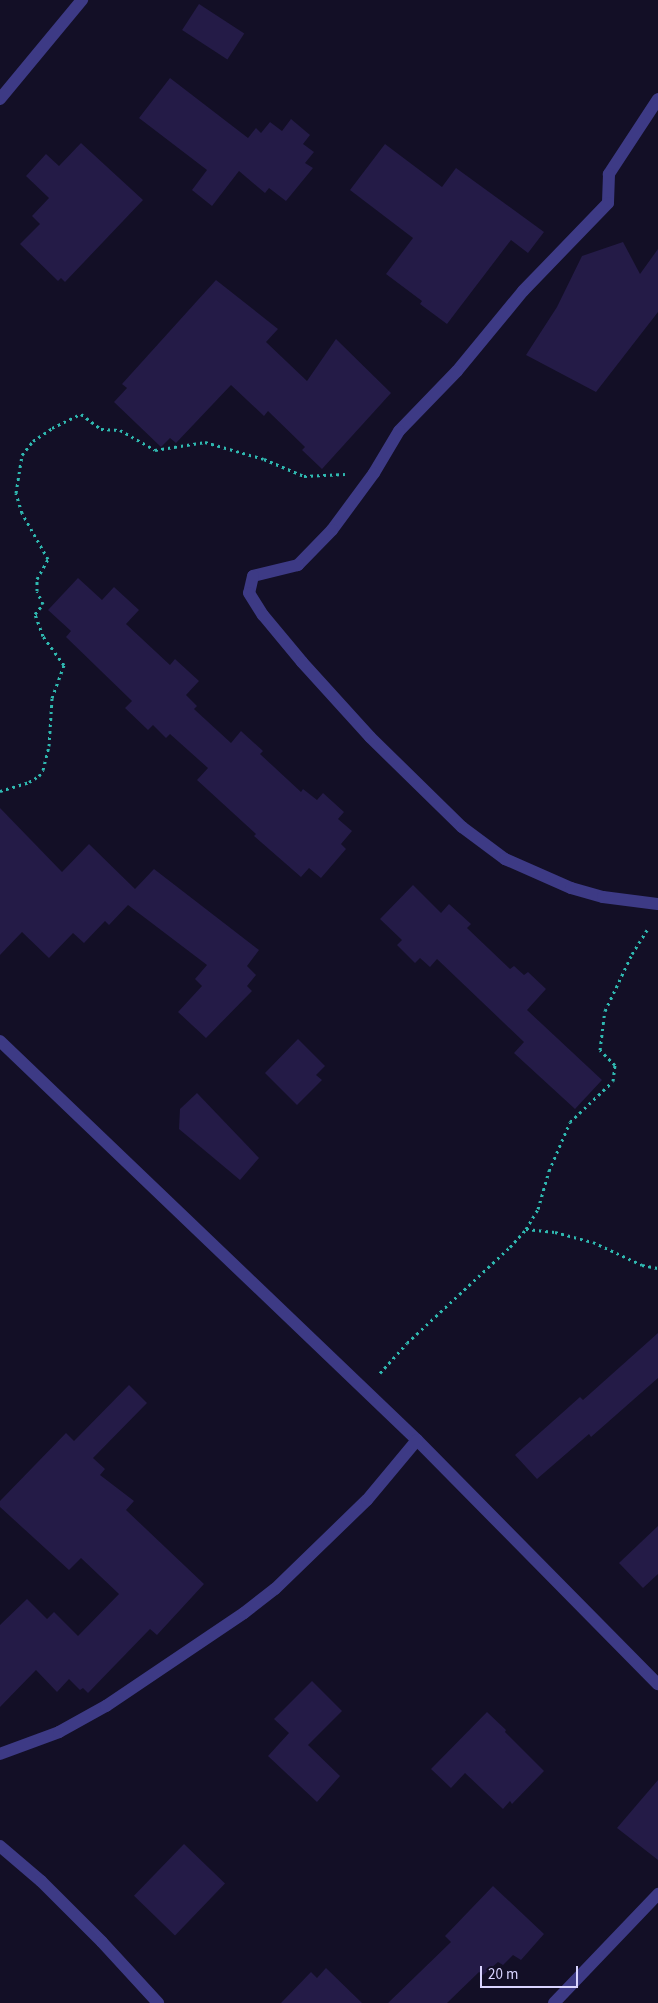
<!DOCTYPE html>
<html>
<head>
<meta charset="utf-8">
<style>
  body { margin:0 }
  #map { position:relative; width:658px; height:2003px; overflow:hidden; background:#130f26; font-family:"Source Sans 3",sans-serif }
  div>[style] { position:absolute }
  .building>* { inset:0; background:#241b47; transform-origin:0 0 }
  .path>* { height:3px; margin-top:-1.5px; transform-origin:0; background:repeating-linear-gradient(90deg,#2fb8b0 0 2.5px,transparent 0 6.5px) }
  .minor>* { height:12px; margin:-6px; padding:0 6px; transform-origin:6px; border-radius:6px; background:#3d3a85 }
  span { translate:-50% -50%; white-space:nowrap; text-align:center; line-height:1.15; -webkit-text-stroke:4.5px #130f26; paint-order:stroke }
  .scale { position:absolute; left:480px; top:1966px; width:98px; height:22px; box-sizing:border-box; border:2px solid #d9d4ff; border-top:0; padding-left:6px; font-size:15px; line-height:18px; white-space:nowrap; color:#d9d4ff; -webkit-text-stroke:4px #130f26; paint-order:stroke }
</style>
</head>
<body>
<div id="map">
  <div class="building">
    <div style="left:199px;top:4px;width:54px;height:31px;rotate:33deg"></div>
    <div style="clip-path:polygon(170px 78px,248px 138px,256px 128px,261px 133px,270px 122px,282px 131px,291px 119px,310px 135px,303px 144px,314px 152px,305px 163px,313px 168px,286px 201px,269px 188px,265px 193px,239px 171px,212px 206px,192px 190px,207px 170px,139px 118px)"></div>
    <div style="clip-path:polygon(81px 143px,143px 200px,65px 282px,61px 278px,58px 281px,20px 244px,40px 224px,32px 216px,49px 198px,26px 176px,46px 154px,59px 166px)"></div>
    <div style="clip-path:polygon(385px 144px,442px 187px,456px 168px,544px 232px,528px 253px,511px 240px,447px 324px,420px 304px,422px 301px,386px 274px,413px 238px,350px 190px)"></div>
    <div style="clip-path:polygon(623px 242px,640px 274px,658px 249px,658px 312px,596px 392px,526px 355px,557px 307px,582px 256px)"></div>
    <div style="clip-path:polygon(216px 280px,278px 329px,266px 342px,307px 381px,336px 339px,391px 393px,322px 469px,302px 450px,305px 447px,268px 411px,264px 416px,231px 385px,176px 443px,170px 438px,161px 447px,114px 402px,127px 388px,122px 384px)"></div>
    <div style="clip-path:polygon(78px 578px,102px 600px,114px 587px,139px 610px,126px 624px,170px 665px,175px 659px,199px 681px,186px 695px,197px 706px,194px 709px,231px 743px,241px 731px,263px 751px,260px 754px,301px 792px,303px 789px,317px 800px,323px 793px,344px 812px,338px 819px,352px 831px,341px 844px,346px 849px,321px 878px,309px 868px,301px 877px,254px 836px,256px 834px,197px 780px,208px 768px,170px 734px,166px 738px,153px 725px,148px 730px,125px 708px,132px 701px,66px 637px,71px 631px,48px 610px)"></div>
    <div style="clip-path:polygon(0 808px,62px 872px,89px 844px,135px 889px,154px 869px,259px 950px,247px 966px,256px 975px,247px 986px,252px 991px,206px 1038px,178px 1012px,202px 986px,195px 979px,207px 965px,128px 905px,109px 925px,105px 921px,84px 943px,73px 933px,49px 958px,22px 932px,0 955px)"></div>
    <div style="clip-path:polygon(413px 885px,441px 913px,449px 904px,471px 924px,467px 928px,510px 969px,514px 966px,524px 975px,528px 972px,546px 989px,527px 1010px,602px 1080px,575px 1109px,514px 1053px,524px 1042px,437px 959px,430px 967px,420px 958px,415px 963px,397px 945px,402px 940px,380px 919px)"></div>
    <div style="clip-path:polygon(298px 1039px,325px 1066px,316px 1075px,322px 1080px,297px 1105px,265px 1073px)"></div>
    <div style="clip-path:polygon(197px 1093px,259px 1158px,240px 1180px,179px 1129px,180px 1109px)"></div>
    <div style="clip-path:polygon(658px 1333px,658px 1378px,591px 1437px,589px 1434px,537px 1479px,515px 1455px,580px 1397px,583px 1400px)"></div>
    <div style="clip-path:polygon(129px 1385px,147px 1403px,93px 1458px,105px 1469px,100px 1475px,134px 1501px,126px 1510px,204px 1584px,157px 1635px,150px 1629px,88px 1693px,83px 1688px,80px 1690px,69px 1679px,57px 1692px,36px 1670px,0 1707px,0 1625px,27px 1599px,47px 1619px,54px 1612px,78px 1636px,119px 1594px,81px 1558px,69px 1570px,0 1507px,0 1501px,66px 1433px,74px 1441px)"></div>
    <div style="clip-path:polygon(658px 1526px,658px 1574px,643px 1588px,619px 1563px)"></div>
    <div style="clip-path:polygon(312px 1681px,342px 1711px,308px 1745px,340px 1776px,317px 1802px,268px 1756px,289px 1733px,274px 1719px)"></div>
    <div style="clip-path:polygon(487px 1712px,506px 1730px,505px 1732px,544px 1771px,512px 1804px,510px 1801px,503px 1809px,465px 1773px,451px 1788px,431px 1769px)"></div>
    <div style="clip-path:polygon(658px 1780px,658px 1860px,617px 1828px)"></div>
    <div style="left:184px;top:1844px;width:57px;height:72px;rotate:44deg"></div>
    <div style="clip-path:polygon(493px 1886px,544px 1934px,521px 1960px,513px 1955px,503px 1965px,498px 1962px,483px 1975px,479px 1972px,447px 2003px,388px 2003px,451px 1942px,445px 1936px)"></div>
    <div style="clip-path:polygon(326px 1968px,362px 2003px,281px 2003px,311px 1972px,317px 1978px)"></div>
  </div>
  <div class="path">
    <div style="left:0;top:791px;width:30px;rotate:-17deg"></div>
    <div style="left:29px;top:782px;width:12px;rotate:-31deg"></div>
    <div style="left:39px;top:776px;width:7px;rotate:-56deg"></div>
    <div style="left:43px;top:770px;width:25px;rotate:-76deg"></div>
    <div style="left:49px;top:746px;width:48px;rotate:-86.4deg"></div>
    <div style="left:52px;top:698px;width:35px;rotate:-70deg"></div>
    <div style="left:64px;top:665px;width:36px;rotate:-126deg"></div>
    <div style="left:43px;top:636px;width:23px;rotate:-110deg"></div>
    <div style="left:35px;top:614px;width:13px;rotate:-51deg"></div>
    <div style="left:43px;top:604px;width:14px;rotate:-115deg"></div>
    <div style="left:37px;top:591px;width:12px;rotate:-90deg"></div>
    <div style="left:37px;top:579px;width:23px;rotate:-61deg"></div>
    <div style="left:48px;top:559px;width:53px;rotate:-119.5deg"></div>
    <div style="left:22px;top:513px;width:21px;rotate:-107deg"></div>
    <div style="left:16px;top:493px;width:38px;rotate:-81deg"></div>
    <div style="left:22px;top:455px;width:18px;rotate:-52deg"></div>
    <div style="left:33px;top:441px;width:23px;rotate:-34deg"></div>
    <div style="left:52px;top:428px;width:32px;rotate:-26deg"></div>
    <div style="left:81px;top:414px;width:25px;rotate:37deg"></div>
    <div style="left:101px;top:429px;width:19px;rotate:3deg"></div>
    <div style="left:120px;top:430px;width:40px;rotate:29.7deg"></div>
    <div style="left:155px;top:450px;width:51px;rotate:-9.1deg"></div>
    <div style="left:205px;top:442px;width:61px;rotate:16.1deg"></div>
    <div style="left:264px;top:459px;width:43px;rotate:23deg"></div>
    <div style="left:304px;top:476px;width:41px;rotate:-2.8deg"></div>
    <div style="left:526px;top:1229px;width:29px;rotate:6deg"></div>
    <div style="left:555px;top:1232px;width:39px;rotate:15deg"></div>
    <div style="left:593px;top:1242px;width:54px;rotate:25.1deg"></div>
    <div style="left:642px;top:1265px;width:16px;rotate:11deg"></div>
    <div style="left:380px;top:1373px;width:40px;rotate:-48deg"></div>
    <div style="left:407px;top:1343px;width:141px;rotate:-43deg"></div>
    <div style="left:510px;top:1247px;width:24px;rotate:-48deg"></div>
    <div style="left:526px;top:1229px;width:23px;rotate:-59deg"></div>
    <div style="left:538px;top:1209px;width:40px;rotate:-74deg"></div>
    <div style="left:549px;top:1171px;width:53px;rotate:-66.8deg"></div>
    <div style="left:570px;top:1122px;width:59px;rotate:-43.6deg"></div>
    <div style="left:613px;top:1081px;width:16px;rotate:-83deg"></div>
    <div style="left:615px;top:1065px;width:21px;rotate:-135deg"></div>
    <div style="left:600px;top:1050px;width:39px;rotate:-83deg"></div>
    <div style="left:605px;top:1011px;width:63px;rotate:-64.7deg"></div>
    <div style="left:632px;top:954px;width:32px;rotate:-58deg"></div>
  </div>
  <div class="minor">
    <div style="left:0;top:99px;width:129px;rotate:-50.4deg"></div>
    <div style="left:658px;top:99px;width:90px;rotate:123.2deg"></div>
    <div style="left:609px;top:174px;width:29px;rotate:92deg"></div>
    <div style="left:608px;top:203px;width:122px;rotate:134deg"></div>
    <div style="left:523px;top:291px;width:104px;rotate:129.5deg"></div>
    <div style="left:457px;top:371px;width:83px;rotate:134deg"></div>
    <div style="left:399px;top:431px;width:49px;rotate:120.8deg"></div>
    <div style="left:374px;top:473px;width:71px;rotate:126.4deg"></div>
    <div style="left:332px;top:530px;width:49px;rotate:134.2deg"></div>
    <div style="left:298px;top:565px;width:46px;rotate:166.3deg"></div>
    <div style="left:253px;top:576px;width:17px;rotate:103deg"></div>
    <div style="left:249px;top:593px;width:26px;rotate:58deg"></div>
    <div style="left:263px;top:615px;width:61px;rotate:50.3deg"></div>
    <div style="left:302px;top:662px;width:101px;rotate:47.8deg"></div>
    <div style="left:370px;top:737px;width:129px;rotate:44.4deg"></div>
    <div style="left:462px;top:827px;width:54px;rotate:36.7deg"></div>
    <div style="left:505px;top:859px;width:72px;rotate:23.7deg"></div>
    <div style="left:571px;top:888px;width:33px;rotate:16deg"></div>
    <div style="left:603px;top:897px;width:55px;rotate:7.3deg"></div>
    <div style="left:0;top:1041px;width:577px;rotate:43.74deg"></div>
    <div style="left:417px;top:1440px;width:343px;rotate:45.4deg"></div>
    <div style="left:0;top:1754px;width:63px;rotate:-20.4deg"></div>
    <div style="left:59px;top:1732px;width:54px;rotate:-29deg"></div>
    <div style="left:106px;top:1706px;width:166px;rotate:-34deg"></div>
    <div style="left:244px;top:1613px;width:39px;rotate:-38deg"></div>
    <div style="left:275px;top:1589px;width:128px;rotate:-44.1deg"></div>
    <div style="left:367px;top:1500px;width:78px;rotate:-50.2deg"></div>
    <div style="left:0;top:1846px;width:54px;rotate:40.5deg"></div>
    <div style="left:41px;top:1881px;width:86px;rotate:45deg"></div>
    <div style="left:102px;top:1942px;width:83px;rotate:47.4deg"></div>
    <div style="left:554px;top:2003px;width:151px;rotate:-46.3deg"></div>
  </div>
  <div class="scale">20 m</div>
</div>
</body>
</html>
